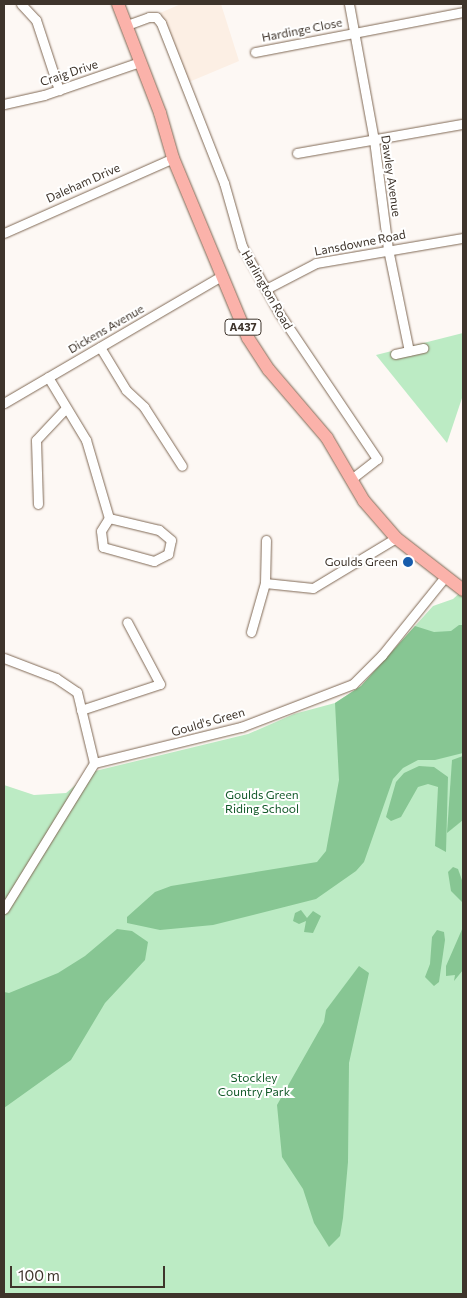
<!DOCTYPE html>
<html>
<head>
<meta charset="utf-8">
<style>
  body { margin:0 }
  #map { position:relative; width:467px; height:1298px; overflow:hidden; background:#fdf8f4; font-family:Commissioner,sans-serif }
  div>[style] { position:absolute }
  .built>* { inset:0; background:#fcefe4 }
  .green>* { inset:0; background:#bcebc4 }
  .forest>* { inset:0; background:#87c693 }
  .roads { filter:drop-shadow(0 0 1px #806955) drop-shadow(0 0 1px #806955) }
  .street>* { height:9px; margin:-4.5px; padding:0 4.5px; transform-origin:4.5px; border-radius:4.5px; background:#fff }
  .primary>* { height:12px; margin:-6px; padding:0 6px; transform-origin:6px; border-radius:6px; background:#fbb2aa }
  .dots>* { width:14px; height:14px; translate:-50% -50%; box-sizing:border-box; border:2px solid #fff; border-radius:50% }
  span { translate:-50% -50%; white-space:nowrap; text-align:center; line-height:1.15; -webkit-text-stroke:4px #fff; paint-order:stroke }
  .shield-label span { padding:1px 4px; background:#fff; border:1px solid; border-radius:4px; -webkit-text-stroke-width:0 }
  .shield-label { font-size:11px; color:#3e342b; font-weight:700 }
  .street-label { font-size:12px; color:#3e342b }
  .poi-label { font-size:12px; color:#3e342b }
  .right { translate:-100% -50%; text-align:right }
  .park-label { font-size:12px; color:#115828 }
  .frame { position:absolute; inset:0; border:5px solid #3e342b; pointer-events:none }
  .scale { position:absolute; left:10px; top:1266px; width:155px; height:22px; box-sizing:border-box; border:2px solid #3e342b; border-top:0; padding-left:6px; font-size:15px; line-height:18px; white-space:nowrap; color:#3e342b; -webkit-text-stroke:4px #fff; paint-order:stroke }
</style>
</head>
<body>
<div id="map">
  <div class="built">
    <div style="clip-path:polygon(181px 4px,221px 4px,239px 61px,189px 82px,160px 13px)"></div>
  </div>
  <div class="green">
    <div style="clip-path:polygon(463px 333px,463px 395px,447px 443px,376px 355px)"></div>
    <div style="clip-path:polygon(463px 590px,463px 1294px,4px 1294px,4px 785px,34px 795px,66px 793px,91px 772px,248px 734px,294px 714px,335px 703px,361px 686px,433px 606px,453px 599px)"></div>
  </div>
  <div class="forest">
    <div style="clip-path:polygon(459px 625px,463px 625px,463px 753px,435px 760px,418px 760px,403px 768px,393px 779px,364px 862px,356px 871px,316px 899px,213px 925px,160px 930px,127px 923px,127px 917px,155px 892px,171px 886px,317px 862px,326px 851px,339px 780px,335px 703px,361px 686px,415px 626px,434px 632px,451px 631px)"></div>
    <div style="clip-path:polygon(463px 756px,463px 820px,447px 833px,452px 760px)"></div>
    <div style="clip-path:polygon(419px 766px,434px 767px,448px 777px,446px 852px,435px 846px,438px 787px,428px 784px,418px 787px,401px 817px,391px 821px,386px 817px,396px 782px,404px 773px)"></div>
    <div style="clip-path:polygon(453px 867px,458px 869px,463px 883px,462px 902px,451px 891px,448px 872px)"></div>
    <div style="clip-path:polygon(301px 910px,307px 918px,313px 911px,321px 916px,313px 933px,304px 932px,306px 921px,299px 924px,293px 921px,295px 913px)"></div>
    <div style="clip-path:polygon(463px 927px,463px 970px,454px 981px,455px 975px,446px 976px,446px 966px)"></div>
    <div style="clip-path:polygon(117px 929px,132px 931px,148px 942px,145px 960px,105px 1003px,71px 1060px,4px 1108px,4px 992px,9px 993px,58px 973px,85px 956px)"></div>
    <div style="clip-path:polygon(437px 930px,444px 932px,445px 940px,439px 982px,434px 986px,425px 977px,430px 964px,432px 937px)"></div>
    <div style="clip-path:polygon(359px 966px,369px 973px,349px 1063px,348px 1162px,343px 1218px,340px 1236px,329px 1247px,314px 1223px,303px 1189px,282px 1157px,277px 1105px,324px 1022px,326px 1010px)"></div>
  </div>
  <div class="roads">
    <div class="street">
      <div style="left:21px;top:4px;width:22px;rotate:47deg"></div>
      <div style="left:36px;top:20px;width:74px;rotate:71.8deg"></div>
      <div style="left:349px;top:4px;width:138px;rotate:79.6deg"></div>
      <div style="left:374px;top:140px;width:110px;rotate:82.7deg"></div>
      <div style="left:388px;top:249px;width:104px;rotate:78.4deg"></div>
      <div style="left:127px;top:25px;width:23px;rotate:-20deg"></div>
      <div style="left:149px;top:17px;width:7px"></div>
      <div style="left:156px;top:17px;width:8px;rotate:50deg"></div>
      <div style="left:161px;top:23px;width:172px;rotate:68.5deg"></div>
      <div style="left:224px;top:183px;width:66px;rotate:74.1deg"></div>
      <div style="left:242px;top:246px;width:77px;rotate:61.1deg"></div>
      <div style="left:279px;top:313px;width:176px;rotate:56.1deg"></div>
      <div style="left:377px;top:459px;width:33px;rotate:142deg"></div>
      <div style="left:255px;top:52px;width:212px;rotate:-10.9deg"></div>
      <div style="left:4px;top:104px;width:41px;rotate:-12.7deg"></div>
      <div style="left:44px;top:95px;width:102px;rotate:-19deg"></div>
      <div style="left:297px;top:153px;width:167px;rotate:-10deg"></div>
      <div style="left:4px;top:233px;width:185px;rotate:-23.9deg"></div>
      <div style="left:266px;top:289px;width:56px;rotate:-27.5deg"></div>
      <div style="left:316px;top:263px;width:149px;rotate:-9.7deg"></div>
      <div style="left:100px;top:347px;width:50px;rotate:58.8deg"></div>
      <div style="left:126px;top:390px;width:25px;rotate:43deg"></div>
      <div style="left:144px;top:407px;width:70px;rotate:57.2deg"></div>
      <div style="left:395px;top:354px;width:29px;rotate:-12deg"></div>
      <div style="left:48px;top:377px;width:74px;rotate:58.9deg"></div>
      <div style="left:86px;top:440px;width:81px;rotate:73.6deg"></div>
      <div style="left:109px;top:518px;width:15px;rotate:122deg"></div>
      <div style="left:101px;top:531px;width:16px;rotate:83deg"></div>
      <div style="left:103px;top:547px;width:53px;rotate:15.4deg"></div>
      <div style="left:154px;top:561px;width:16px;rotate:-27deg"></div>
      <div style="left:168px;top:554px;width:14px;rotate:-78deg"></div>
      <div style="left:171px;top:540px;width:16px;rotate:-140deg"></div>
      <div style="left:159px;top:530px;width:51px;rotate:-166.5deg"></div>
      <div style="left:4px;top:403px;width:251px;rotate:-30.3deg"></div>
      <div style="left:38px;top:504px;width:64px;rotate:-91.8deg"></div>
      <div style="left:36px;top:440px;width:44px;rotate:-46.8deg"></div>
      <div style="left:265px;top:583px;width:43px;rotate:-88.7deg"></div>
      <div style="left:251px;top:632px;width:51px;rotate:-74.1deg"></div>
      <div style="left:265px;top:583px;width:48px;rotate:5.9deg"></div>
      <div style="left:313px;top:588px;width:97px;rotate:-31.1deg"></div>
      <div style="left:4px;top:658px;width:56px;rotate:21deg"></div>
      <div style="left:56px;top:678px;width:25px;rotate:34deg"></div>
      <div style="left:77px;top:692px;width:73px;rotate:76.5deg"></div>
      <div style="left:81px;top:710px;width:83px;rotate:-18.2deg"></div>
      <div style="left:160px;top:684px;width:70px;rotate:-118deg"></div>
      <div style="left:4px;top:909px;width:172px;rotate:-58.3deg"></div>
      <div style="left:94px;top:763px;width:151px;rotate:-13.8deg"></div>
      <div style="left:241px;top:727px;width:120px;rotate:-21deg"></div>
      <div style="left:353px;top:684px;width:41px;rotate:-45deg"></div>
      <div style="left:382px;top:655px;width:100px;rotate:-51.1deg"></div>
    </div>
    <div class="primary">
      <div style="left:118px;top:4px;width:117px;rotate:68.9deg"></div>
      <div style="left:160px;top:113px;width:47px;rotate:73.9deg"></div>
      <div style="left:173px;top:158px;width:195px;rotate:67.4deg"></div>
      <div style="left:248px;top:338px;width:38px;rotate:57deg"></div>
      <div style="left:269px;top:370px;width:89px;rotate:49.5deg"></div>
      <div style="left:327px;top:438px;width:73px;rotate:59.6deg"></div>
      <div style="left:364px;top:501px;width:49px;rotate:49.1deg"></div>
      <div style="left:396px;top:538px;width:85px;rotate:37.8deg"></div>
    </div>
  </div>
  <div class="dots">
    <div style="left:408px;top:562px;background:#175cac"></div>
  </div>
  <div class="shield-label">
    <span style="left:243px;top:327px">A437</span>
  </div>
  <div class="street-label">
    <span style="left:302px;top:30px;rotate:-11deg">Hardinge Close</span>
    <span style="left:69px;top:73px;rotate:-18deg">Craig Drive</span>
    <span style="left:391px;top:176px;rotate:82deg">Dawley Avenue</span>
    <span style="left:83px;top:183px;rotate:-24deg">Daleham Drive</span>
    <span style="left:360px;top:243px;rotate:-11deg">Lansdowne Road</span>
    <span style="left:267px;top:290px;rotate:60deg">Harlington Road</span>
    <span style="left:106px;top:329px;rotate:-30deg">Dickens Avenue</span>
    <span style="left:208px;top:722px;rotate:-16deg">Gould's Green</span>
  </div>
  <div class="poi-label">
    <span class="right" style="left:398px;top:562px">Goulds Green</span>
  </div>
  <div class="park-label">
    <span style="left:262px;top:802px">Goulds Green<br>Riding School</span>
    <span style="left:254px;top:1085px">Stockley<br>Country Park</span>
  </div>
  <div class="frame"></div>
  <div class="scale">100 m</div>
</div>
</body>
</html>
